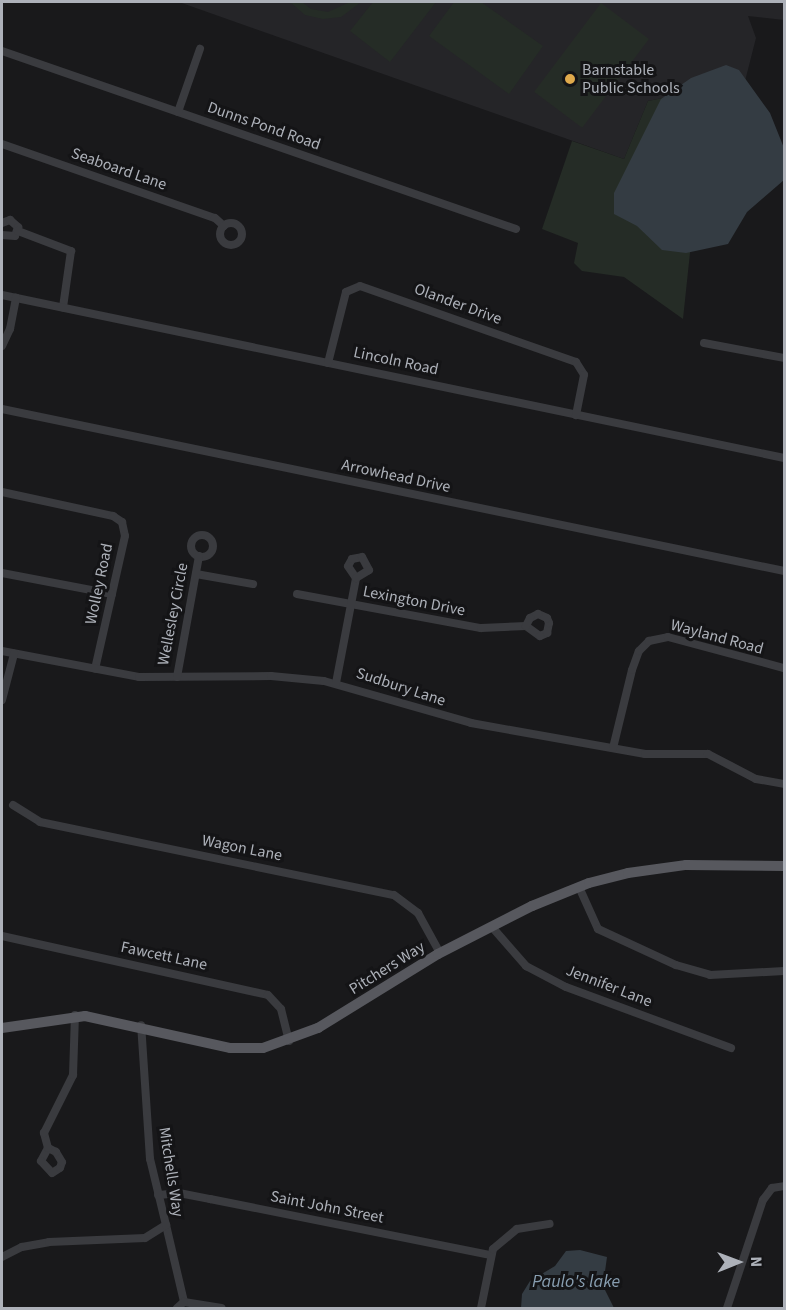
<!DOCTYPE html>
<html>
<head>
<meta charset="utf-8">
<style>
  body { margin:0 }
  #map { position:relative; width:786px; height:1310px; overflow:hidden; background:#19191b; font-family:"Source Sans 3",sans-serif }
  div>[style] { position:absolute }
  .built>* { inset:0; background:#252528 }
  .green>* { inset:0; background:#252c26; transform-origin:0 0 }
  .water>* { inset:0; background:#343c43 }
  .minor>* { height:8px; margin:-4px; padding:0 4px; transform-origin:4px; border-radius:4px; background:#3a3b3f }
  .minor>.ring { margin:-4px; padding:0; box-sizing:content-box; background:none; border:8px solid #3a3b3f; border-radius:50% }
  .major>* { height:10px; margin:-5px; padding:0 5px; transform-origin:5px; border-radius:5px; background:#57585e }
  .dots>* { width:16px; height:16px; translate:-50% -50%; box-sizing:border-box; border:3px solid #141416; border-radius:50% }
  span { translate:-50% -50%; white-space:nowrap; text-align:center; line-height:1.15; -webkit-text-stroke:6px #141416; paint-order:stroke }
  .poi-label { font-size:16px; color:#adb1b9 }
  .left { translate:0 -50%; text-align:left }
  .street-label { font-size:16px; color:#adb1b9 }
  .water-label { font-size:18px; color:#889eb0; font-style:italic }
  .frame { position:absolute; inset:0; border:3px solid #adb1b9; pointer-events:none }
  .north { position:absolute; left:708px; top:1232px; width:60px; height:60px; -webkit-text-stroke:4px #141416; paint-order:stroke; rotate:89deg; font-size:16px; font-weight:700; line-height:24px; text-align:center; color:#adb1b9 }
  .north::after { content:''; display:block; margin:auto; width:21px; height:27px; background:#adb1b9; clip-path:polygon(50% 0,100% 100%,50% 72%,0 100%) }
</style>
</head>
<body>
<div id="map">
  <div class="built">
    <div style="clip-path:polygon(179px 2px,784px 2px,784px 20px,748px 16px,756px 38px,745px 81px,648px 101px,624px 159px)"></div>
  </div>
  <div class="green">
    <div style="clip-path:polygon(290px 2px,302px 2px,311px 9px,328px 12px,350px 2px,361px 2px,341px 17px,323px 19px,305px 15px)"></div>
    <div style="clip-path:polygon(373px 2px,436px 2px,390px 62px,350px 31px)"></div>
    <div style="clip-path:polygon(454px 2px,481px 2px,543px 46px,509px 94px,429px 36px)"></div>
    <div style="left:601px;top:3px;width:60px;height:111px;rotate:37deg"></div>
    <div style="clip-path:polygon(745px 81px,692px 234px,683px 319px,624px 277px,582px 271px,574px 263px,578px 243px,542px 229px,572px 141px,624px 159px,648px 101px)"></div>
  </div>
  <div class="water">
    <div style="clip-path:polygon(726px 65px,739px 70px,770px 113px,784px 148px,784px 180px,747px 212px,728px 244px,686px 253px,662px 250px,637px 226px,614px 214px,614px 193px,661px 99px,691px 78px)"></div>
    <div style="clip-path:polygon(580px 1250px,607px 1257px,603px 1286px,614px 1308px,521px 1308px,522px 1294px,530px 1281px,555px 1266px,566px 1251px)"></div>
  </div>
  <div class="minor">
    <div style="left:2px;top:51px;width:544px;rotate:19.1deg"></div>
    <div style="left:178px;top:112px;width:67px;rotate:-70.8deg"></div>
    <div style="left:2px;top:144px;width:225px;rotate:19.2deg"></div>
    <div style="left:215px;top:218px;width:12px;rotate:42deg"></div>
    <div style="left:2px;top:223px;width:9px;rotate:-21deg"></div>
    <div style="left:10px;top:220px;width:11px;rotate:41deg"></div>
    <div style="left:18px;top:227px;width:9px;rotate:108deg"></div>
    <div style="left:15px;top:236px;width:13px;rotate:-176deg"></div>
    <div class="ring" style="left:220px;top:223px;width:14px;height:14px"></div>
    <div style="left:18px;top:231px;width:57px;rotate:20.7deg"></div>
    <div style="left:71px;top:251px;width:57px;rotate:98.1deg"></div>
    <div style="left:2px;top:295px;width:799px;rotate:11.77deg"></div>
    <div style="left:704px;top:343px;width:81px;rotate:10.6deg"></div>
    <div style="left:2px;top:346px;width:19px;rotate:-65deg"></div>
    <div style="left:10px;top:329px;width:32px;rotate:-79deg"></div>
    <div style="left:328px;top:363px;width:73px;rotate:-75.8deg"></div>
    <div style="left:346px;top:292px;width:15px;rotate:-23deg"></div>
    <div style="left:360px;top:286px;width:229px;rotate:19.4deg"></div>
    <div style="left:576px;top:362px;width:15px;rotate:58deg"></div>
    <div style="left:584px;top:375px;width:41px;rotate:101.3deg"></div>
    <div style="left:2px;top:409px;width:799px;rotate:11.7deg"></div>
    <div style="left:2px;top:492px;width:114px;rotate:12.2deg"></div>
    <div style="left:113px;top:516px;width:11px;rotate:34deg"></div>
    <div style="left:122px;top:522px;width:14px;rotate:78deg"></div>
    <div style="left:125px;top:536px;width:136px;rotate:102.7deg"></div>
    <div class="ring" style="left:191px;top:535px;width:14px;height:14px"></div>
    <div style="left:2px;top:573px;width:112px;rotate:10.8deg"></div>
    <div style="left:196px;top:574px;width:58px;rotate:10deg"></div>
    <div style="left:297px;top:594px;width:187px;rotate:10.5deg"></div>
    <div style="left:481px;top:628px;width:45px;rotate:-2.5deg"></div>
    <div style="left:526px;top:626px;width:17px;rotate:36deg"></div>
    <div style="left:540px;top:636px;width:8px;rotate:-23deg"></div>
    <div style="left:547px;top:633px;width:10px;rotate:-79deg"></div>
    <div style="left:549px;top:623px;width:5px;rotate:-112deg"></div>
    <div style="left:547px;top:618px;width:10px;rotate:-156deg"></div>
    <div style="left:538px;top:614px;width:9px;rotate:153deg"></div>
    <div style="left:530px;top:618px;width:9px;rotate:117deg"></div>
    <div style="left:2px;top:651px;width:139px;rotate:10.7deg"></div>
    <div style="left:139px;top:677px;width:132px;rotate:-0.4deg"></div>
    <div style="left:271px;top:676px;width:53px;rotate:5.4deg"></div>
    <div style="left:324px;top:681px;width:153px;rotate:15.9deg"></div>
    <div style="left:471px;top:723px;width:177px;rotate:10.1deg"></div>
    <div style="left:645px;top:754px;width:63px"></div>
    <div style="left:708px;top:754px;width:54px;rotate:27.5deg"></div>
    <div style="left:756px;top:779px;width:28px;rotate:10deg"></div>
    <div style="left:177px;top:677px;width:123px;rotate:-79.7deg"></div>
    <div style="left:336px;top:683px;width:107px;rotate:-79.2deg"></div>
    <div style="left:356px;top:578px;width:14px;rotate:-124deg"></div>
    <div style="left:348px;top:566px;width:8px;rotate:-60deg"></div>
    <div style="left:352px;top:559px;width:10px;rotate:-11deg"></div>
    <div style="left:362px;top:557px;width:15px;rotate:62deg"></div>
    <div style="left:369px;top:570px;width:15px;rotate:148deg"></div>
    <div style="left:2px;top:700px;width:48px;rotate:-75.4deg"></div>
    <div style="left:613px;top:748px;width:80px;rotate:-76.3deg"></div>
    <div style="left:632px;top:670px;width:20px;rotate:-70deg"></div>
    <div style="left:639px;top:651px;width:14px;rotate:-45deg"></div>
    <div style="left:649px;top:641px;width:19px;rotate:-12deg"></div>
    <div style="left:668px;top:637px;width:120px;rotate:15deg"></div>
    <div style="left:13px;top:805px;width:32px;rotate:32deg"></div>
    <div style="left:40px;top:822px;width:361px;rotate:11.7deg"></div>
    <div style="left:394px;top:895px;width:30px;rotate:37deg"></div>
    <div style="left:418px;top:913px;width:46px;rotate:61.2deg"></div>
    <div style="left:579px;top:887px;width:46px;rotate:65.7deg"></div>
    <div style="left:598px;top:929px;width:86px;rotate:24.8deg"></div>
    <div style="left:676px;top:965px;width:35px;rotate:16deg"></div>
    <div style="left:710px;top:975px;width:74px;rotate:-3.1deg"></div>
    <div style="left:492px;top:927px;width:52px;rotate:48.9deg"></div>
    <div style="left:526px;top:966px;width:45px;rotate:27.7deg"></div>
    <div style="left:566px;top:987px;width:176px;rotate:20.3deg"></div>
    <div style="left:2px;top:936px;width:272px;rotate:12.5deg"></div>
    <div style="left:268px;top:995px;width:19px;rotate:47deg"></div>
    <div style="left:281px;top:1009px;width:33px;rotate:76deg"></div>
    <div style="left:48px;top:1148px;width:15px;rotate:118deg"></div>
    <div style="left:41px;top:1161px;width:16px;rotate:47deg"></div>
    <div style="left:52px;top:1173px;width:9px;rotate:-32deg"></div>
    <div style="left:60px;top:1168px;width:6px;rotate:-72deg"></div>
    <div style="left:62px;top:1162px;width:12px;rotate:-121deg"></div>
    <div style="left:56px;top:1152px;width:9px;rotate:-153deg"></div>
    <div style="left:48px;top:1148px;width:16px;rotate:-105deg"></div>
    <div style="left:44px;top:1133px;width:65px;rotate:-63.4deg"></div>
    <div style="left:73px;top:1075px;width:60px;rotate:-88.1deg"></div>
    <div style="left:158px;top:1195px;width:21px;rotate:-5deg"></div>
    <div style="left:179px;top:1193px;width:32px;rotate:11deg"></div>
    <div style="left:210px;top:1199px;width:285px;rotate:11.3deg"></div>
    <div style="left:166px;top:1225px;width:79px;rotate:76.8deg"></div>
    <div style="left:2px;top:1257px;width:22px;rotate:-27deg"></div>
    <div style="left:22px;top:1247px;width:27px;rotate:-10deg"></div>
    <div style="left:49px;top:1242px;width:96px;rotate:-2.4deg"></div>
    <div style="left:145px;top:1238px;width:25px;rotate:-32deg"></div>
    <div style="left:166px;top:1225px;width:68px;rotate:-103.6deg"></div>
    <div style="left:150px;top:1159px;width:134px;rotate:-93.8deg"></div>
    <div style="left:184px;top:1302px;width:38px;rotate:9deg"></div>
    <div style="left:177px;top:1308px;width:9px;rotate:-41deg"></div>
    <div style="left:481px;top:1308px;width:60px;rotate:-78.5deg"></div>
    <div style="left:493px;top:1249px;width:31px;rotate:-40deg"></div>
    <div style="left:517px;top:1229px;width:33px;rotate:-9deg"></div>
    <div style="left:727px;top:1308px;width:114px;rotate:-71.6deg"></div>
    <div style="left:763px;top:1200px;width:15px;rotate:-53deg"></div>
    <div style="left:772px;top:1188px;width:12px;rotate:-9deg"></div>
  </div>
  <div class="major">
    <div style="left:2px;top:1028px;width:84px;rotate:-8.2deg"></div>
    <div style="left:85px;top:1016px;width:148px;rotate:12.4deg"></div>
    <div style="left:230px;top:1048px;width:33px"></div>
    <div style="left:263px;top:1048px;width:59px;rotate:-20deg"></div>
    <div style="left:318px;top:1028px;width:141px;rotate:-31.7deg"></div>
    <div style="left:438px;top:954px;width:106px;rotate:-27.1deg"></div>
    <div style="left:532px;top:906px;width:61px;rotate:-22deg"></div>
    <div style="left:589px;top:883px;width:40px;rotate:-14.4deg"></div>
    <div style="left:628px;top:873px;width:59px;rotate:-7.9deg"></div>
    <div style="left:686px;top:865px;width:98px;rotate:0.6deg"></div>
  </div>
  <div class="dots">
    <div style="left:570px;top:79px;background:#e0aa4c"></div>
  </div>
  <div class="poi-label">
    <span class="left" style="left:582px;top:79px">Barnstable<br>Public Schools</span>
  </div>
  <div class="street-label">
    <span style="left:264px;top:126px;rotate:19deg">Dunns Pond Road</span>
    <span style="left:119px;top:169px;rotate:19deg">Seaboard Lane</span>
    <span style="left:458px;top:304px;rotate:20deg">Olander Drive</span>
    <span style="left:396px;top:361px;rotate:12deg">Lincoln Road</span>
    <span style="left:396px;top:476px;rotate:12deg">Arrowhead Drive</span>
    <span style="left:99px;top:584px;rotate:-78deg">Wolley Road</span>
    <span style="left:414px;top:601px;rotate:11deg">Lexington Drive</span>
    <span style="left:173px;top:614px;rotate:-79deg">Wellesley Circle</span>
    <span style="left:717px;top:637px;rotate:15deg">Wayland Road</span>
    <span style="left:401px;top:687px;rotate:18deg">Sudbury Lane</span>
    <span style="left:242px;top:848px;rotate:11deg">Wagon Lane</span>
    <span style="left:164px;top:956px;rotate:12deg">Fawcett Lane</span>
    <span style="left:387px;top:968px;rotate:-32deg">Pitchers Way</span>
    <span style="left:609px;top:986px;rotate:21deg">Jennifer Lane</span>
    <span style="left:171px;top:1172px;rotate:81deg">Mitchells Way</span>
    <span style="left:327px;top:1207px;rotate:11deg">Saint John Street</span>
  </div>
  <div class="water-label">
    <span style="left:576px;top:1282px">Paulo's lake</span>
  </div>
  <div class="frame"></div>
  <div class="north">N</div>
</div>
</body>
</html>
